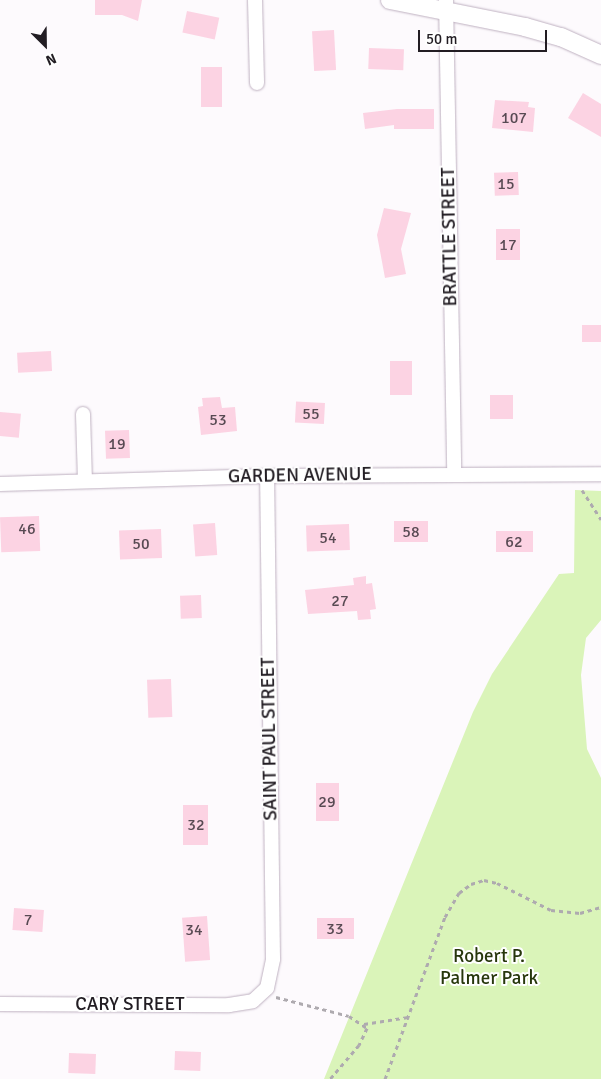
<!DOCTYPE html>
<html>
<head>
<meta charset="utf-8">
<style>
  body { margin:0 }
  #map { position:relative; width:601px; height:1079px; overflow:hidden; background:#fdfafd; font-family:Signika,sans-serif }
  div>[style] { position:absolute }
  .green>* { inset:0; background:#daf4b9 }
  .building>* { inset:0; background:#fcd3e3; transform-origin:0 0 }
  .path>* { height:3px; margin-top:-1.5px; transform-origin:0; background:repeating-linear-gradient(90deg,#aeaaaf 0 4px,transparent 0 8px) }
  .roads { filter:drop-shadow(0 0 1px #bfb1c1) drop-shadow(0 0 1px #bfb1c1) }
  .minor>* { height:14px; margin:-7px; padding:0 7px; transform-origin:7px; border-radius:7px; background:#fff }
  .tertiary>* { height:18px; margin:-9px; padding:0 9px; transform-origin:9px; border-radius:9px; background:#fff }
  span { translate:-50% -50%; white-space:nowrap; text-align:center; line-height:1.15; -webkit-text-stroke:4px #fff; paint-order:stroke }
  .number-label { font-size:16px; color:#584a53 }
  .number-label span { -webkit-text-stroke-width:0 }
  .street-label { font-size:19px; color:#221d23 }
  .park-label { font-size:19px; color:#27370c }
  .north { position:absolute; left:20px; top:20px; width:50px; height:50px; -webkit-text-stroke:4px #fff; paint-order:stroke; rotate:157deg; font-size:14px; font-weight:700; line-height:20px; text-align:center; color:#221d23 }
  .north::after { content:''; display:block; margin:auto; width:18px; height:22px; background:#221d23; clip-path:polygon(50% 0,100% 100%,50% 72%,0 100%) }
  .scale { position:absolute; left:418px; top:30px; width:129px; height:22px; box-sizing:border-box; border:2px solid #221d23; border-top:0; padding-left:6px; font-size:15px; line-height:18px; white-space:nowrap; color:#221d23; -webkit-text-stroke:4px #fff; paint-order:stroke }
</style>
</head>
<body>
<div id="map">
  <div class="green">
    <div style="clip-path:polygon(575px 490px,601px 491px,601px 620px,586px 638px,581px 675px,587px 749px,601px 778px,601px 1079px,324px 1079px,473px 712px,492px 674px,559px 574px,574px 573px)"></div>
  </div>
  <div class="building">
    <div style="clip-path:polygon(95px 0,142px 0,138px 21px,122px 15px,95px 15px)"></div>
    <div style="left:187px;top:11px;width:33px;height:22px;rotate:12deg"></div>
    <div style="left:334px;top:30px;width:40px;height:22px;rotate:87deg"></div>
    <div style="left:369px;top:48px;width:35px;height:21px;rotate:2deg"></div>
    <div style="left:201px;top:67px;width:21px;height:40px"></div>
    <div style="clip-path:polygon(583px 93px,601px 104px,601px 137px,568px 118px)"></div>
    <div style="clip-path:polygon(495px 100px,529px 102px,528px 107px,535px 108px,533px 132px,492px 128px)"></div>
    <div style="clip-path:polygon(397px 109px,434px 109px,434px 129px,394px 129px,394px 125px,365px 129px,363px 113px)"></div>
    <div style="left:518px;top:172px;width:23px;height:24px;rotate:88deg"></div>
    <div style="clip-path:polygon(384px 208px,411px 213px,401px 249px,406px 274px,385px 278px,377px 235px)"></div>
    <div style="left:496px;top:229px;width:24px;height:31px"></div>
    <div style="left:582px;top:325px;width:19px;height:17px"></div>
    <div style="left:51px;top:351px;width:20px;height:34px;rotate:87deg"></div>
    <div style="left:390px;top:361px;width:22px;height:34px"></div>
    <div style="left:490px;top:395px;width:23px;height:24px"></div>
    <div style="clip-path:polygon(220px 397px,222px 408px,235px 407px,237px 431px,201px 435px,198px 407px,203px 406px,202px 398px)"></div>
    <div style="left:325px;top:403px;width:21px;height:29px;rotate:93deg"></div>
    <div style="left:0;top:412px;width:21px;height:24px;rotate:5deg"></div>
    <div style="left:129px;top:430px;width:28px;height:24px;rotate:88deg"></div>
    <div style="left:39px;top:516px;width:35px;height:39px;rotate:88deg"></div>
    <div style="left:428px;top:521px;width:21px;height:34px;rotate:90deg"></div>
    <div style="left:215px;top:523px;width:32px;height:22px;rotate:86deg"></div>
    <div style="left:349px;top:524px;width:26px;height:43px;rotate:88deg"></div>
    <div style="left:161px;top:529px;width:29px;height:42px;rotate:88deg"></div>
    <div style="left:496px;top:531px;width:37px;height:21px"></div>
    <div style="clip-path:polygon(366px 576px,366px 584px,372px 583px,376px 609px,370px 610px,371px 619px,358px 620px,357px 611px,308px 614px,305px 590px,354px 585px,353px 578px)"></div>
    <div style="left:201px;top:595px;width:23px;height:21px;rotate:88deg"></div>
    <div style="left:171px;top:679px;width:38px;height:24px;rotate:88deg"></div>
    <div style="left:316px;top:783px;width:23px;height:38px"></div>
    <div style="left:183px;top:805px;width:25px;height:40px"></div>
    <div style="left:14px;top:908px;width:30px;height:22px;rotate:4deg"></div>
    <div style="left:207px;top:916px;width:44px;height:25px;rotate:86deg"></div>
    <div style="left:317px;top:918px;width:37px;height:21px"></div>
    <div style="left:175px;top:1051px;width:26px;height:19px;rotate:2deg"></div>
    <div style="left:69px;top:1053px;width:27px;height:20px;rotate:2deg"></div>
  </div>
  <div class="path">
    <div style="left:582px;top:490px;width:35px;rotate:57deg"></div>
    <div style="left:276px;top:997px;width:75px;rotate:14.6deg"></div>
    <div style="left:349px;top:1016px;width:22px;rotate:34deg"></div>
    <div style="left:367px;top:1028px;width:19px;rotate:115deg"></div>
    <div style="left:359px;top:1045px;width:45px;rotate:130.5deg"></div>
    <div style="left:364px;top:1024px;width:45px;rotate:-9deg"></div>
    <div style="left:385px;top:1079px;width:173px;rotate:-69.7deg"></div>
    <div style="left:445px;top:917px;width:28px;rotate:-60deg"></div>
    <div style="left:459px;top:893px;width:15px;rotate:-37deg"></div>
    <div style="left:471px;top:884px;width:14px;rotate:-17deg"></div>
    <div style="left:484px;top:880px;width:13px;rotate:13deg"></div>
    <div style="left:497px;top:883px;width:60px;rotate:26.6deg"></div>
    <div style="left:551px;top:910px;width:29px;rotate:6deg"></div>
    <div style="left:580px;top:913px;width:22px;rotate:-16deg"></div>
  </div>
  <div class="roads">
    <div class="minor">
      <div style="left:255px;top:0;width:83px;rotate:88.6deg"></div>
      <div style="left:446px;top:0;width:474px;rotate:89deg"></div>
      <div style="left:83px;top:414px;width:66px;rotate:88.3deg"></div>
      <div style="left:0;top:484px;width:267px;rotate:-1.7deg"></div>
      <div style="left:267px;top:476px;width:334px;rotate:-0.3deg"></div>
      <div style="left:0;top:1004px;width:229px;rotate:0.3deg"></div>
      <div style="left:229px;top:1005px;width:24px;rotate:-9deg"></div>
      <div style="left:253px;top:1001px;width:19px;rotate:-43deg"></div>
      <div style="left:267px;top:988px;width:30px;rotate:-78deg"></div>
      <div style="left:273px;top:959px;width:483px;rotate:-90.7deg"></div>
    </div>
    <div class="tertiary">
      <div style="left:390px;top:0;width:138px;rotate:11.3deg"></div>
      <div style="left:525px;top:27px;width:37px;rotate:16deg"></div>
      <div style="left:561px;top:37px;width:44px;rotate:24.2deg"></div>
    </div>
  </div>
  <div class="number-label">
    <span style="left:514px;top:118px">107</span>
    <span style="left:506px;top:184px">15</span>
    <span style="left:508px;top:245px">17</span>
    <span style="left:311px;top:414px">55</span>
    <span style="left:218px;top:420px">53</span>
    <span style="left:117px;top:444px">19</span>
    <span style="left:27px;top:529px">46</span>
    <span style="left:411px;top:532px">58</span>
    <span style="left:328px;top:538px">54</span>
    <span style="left:514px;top:542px">62</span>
    <span style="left:141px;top:544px">50</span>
    <span style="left:340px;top:601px">27</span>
    <span style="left:327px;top:802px">29</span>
    <span style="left:196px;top:825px">32</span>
    <span style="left:28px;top:920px">7</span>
    <span style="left:335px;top:929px">33</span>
    <span style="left:194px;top:930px">34</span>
  </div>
  <div class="street-label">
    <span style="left:450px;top:237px;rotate:-91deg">BRATTLE STREET</span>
    <span style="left:300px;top:476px;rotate:-1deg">GARDEN AVENUE</span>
    <span style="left:270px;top:739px;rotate:-91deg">SAINT PAUL STREET</span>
    <span style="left:130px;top:1005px">CARY STREET</span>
  </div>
  <div class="park-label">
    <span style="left:489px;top:968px">Robert P.<br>Palmer Park</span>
  </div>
  <div class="north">N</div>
  <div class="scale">50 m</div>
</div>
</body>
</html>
